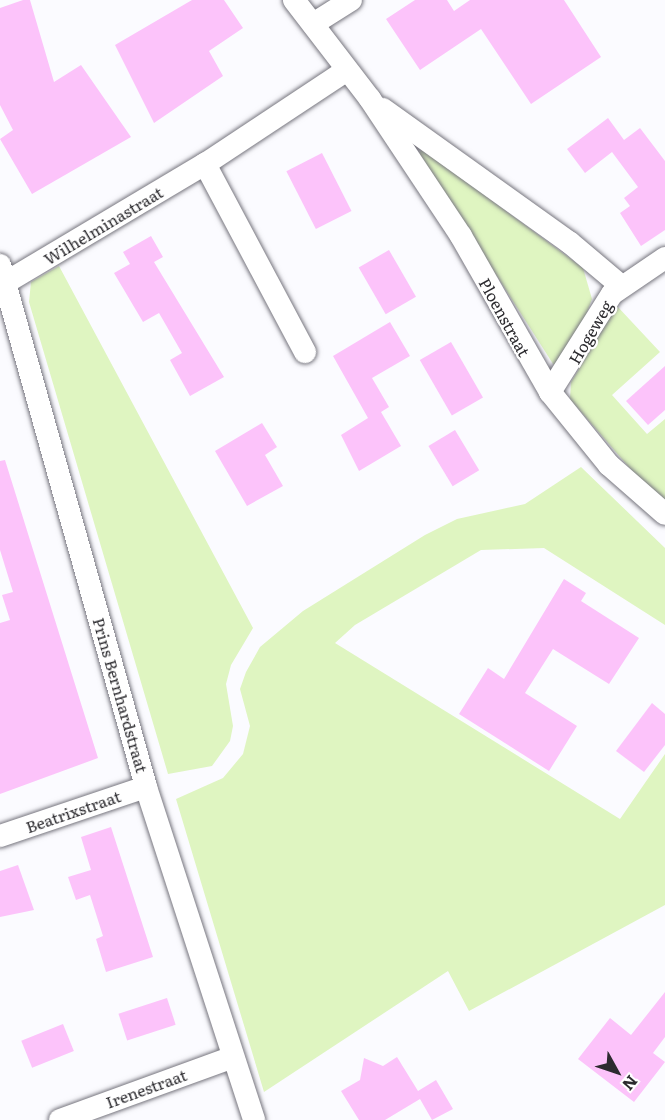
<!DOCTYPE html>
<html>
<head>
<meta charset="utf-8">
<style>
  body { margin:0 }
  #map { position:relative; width:665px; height:1120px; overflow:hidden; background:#fbfbff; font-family:Literata,serif }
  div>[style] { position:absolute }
  .green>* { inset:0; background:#dff5c1 }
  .building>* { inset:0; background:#fcc3fa; transform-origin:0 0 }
  .roads { filter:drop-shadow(0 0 2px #77767f) drop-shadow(0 0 2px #77767f) }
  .minor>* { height:22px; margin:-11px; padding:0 11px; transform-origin:11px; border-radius:11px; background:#fff }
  span { translate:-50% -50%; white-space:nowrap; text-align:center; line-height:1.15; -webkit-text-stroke:4.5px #fff; paint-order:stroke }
  .street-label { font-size:16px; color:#2c2b2f }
  .north { position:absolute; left:587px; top:1042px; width:60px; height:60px; -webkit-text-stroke:4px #fff; paint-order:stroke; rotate:130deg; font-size:16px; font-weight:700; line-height:24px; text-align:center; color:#2c2b2f }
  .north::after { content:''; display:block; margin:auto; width:21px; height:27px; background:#2c2b2f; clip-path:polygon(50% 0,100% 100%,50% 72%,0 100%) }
</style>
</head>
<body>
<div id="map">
  <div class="green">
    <div style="clip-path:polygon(422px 149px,583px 268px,592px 299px,582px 326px,555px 367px,419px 154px)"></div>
    <div style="clip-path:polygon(59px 266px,253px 628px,231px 665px,226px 684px,233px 726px,230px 741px,212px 766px,168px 774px,29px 302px,31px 282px)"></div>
    <div style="clip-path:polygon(617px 306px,660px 352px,612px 395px,647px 434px,665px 419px,665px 509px,570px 399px,571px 382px)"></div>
    <div style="clip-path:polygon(581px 467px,665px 548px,665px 625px,544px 548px,481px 550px,355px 625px,335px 643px,620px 819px,665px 754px,665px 905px,469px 1011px,448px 971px,264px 1092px,176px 799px,223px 778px,243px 754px,250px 726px,240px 689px,246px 672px,260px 647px,303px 611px,425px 535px,457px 519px,525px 504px)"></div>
  </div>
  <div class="building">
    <div style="clip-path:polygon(23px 0,30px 0,54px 82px,81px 65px,131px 137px,32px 194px,0 139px,13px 130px,0 105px,0 8px)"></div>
    <div style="clip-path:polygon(192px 0,224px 0,243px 28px,209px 51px,223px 76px,154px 123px,115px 45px)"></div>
    <div style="clip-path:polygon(415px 0,447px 0,454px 11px,470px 0,564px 0,601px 57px,531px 104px,481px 29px,420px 70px,386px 19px)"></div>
    <div style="clip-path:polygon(608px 118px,624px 140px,640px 128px,665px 161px,665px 230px,641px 246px,620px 213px,630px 206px,624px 198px,638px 187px,612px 152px,585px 173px,567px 149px)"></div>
    <div style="left:322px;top:153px;width:65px;height:40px;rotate:63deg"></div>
    <div style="clip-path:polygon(151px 236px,163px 257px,154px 262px,224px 377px,190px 396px,170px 360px,182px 353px,159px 313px,143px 322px,114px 273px,130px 264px,123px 252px)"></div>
    <div style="left:389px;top:250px;width:54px;height:35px;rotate:60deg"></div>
    <div style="clip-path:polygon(390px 322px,410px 356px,372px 378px,389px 407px,381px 412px,401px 446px,359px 471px,341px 435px,368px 418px,333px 356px)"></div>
    <div style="left:451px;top:342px;width:64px;height:36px;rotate:60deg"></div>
    <div style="clip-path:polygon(665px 366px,665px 410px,648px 425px,626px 401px)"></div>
    <div style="clip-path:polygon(262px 423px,277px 447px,265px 455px,283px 486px,247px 506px,215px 451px)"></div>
    <div style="left:455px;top:430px;width:47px;height:31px;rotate:59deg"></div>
    <div style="clip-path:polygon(5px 460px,98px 758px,0 794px,0 623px,10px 620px,2px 595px,13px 592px,0 550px,0 461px)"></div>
    <div style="clip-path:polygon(564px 579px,586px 593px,581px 601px,639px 638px,609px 684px,553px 649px,525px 693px,577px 726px,549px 771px,459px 714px,488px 668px,504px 679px)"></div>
    <div style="clip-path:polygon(652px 703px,665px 714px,665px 745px,644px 772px,616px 751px)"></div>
    <div style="clip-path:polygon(111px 827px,153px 957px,106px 972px,96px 939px,103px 936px,90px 895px,76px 900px,68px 877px,91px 870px,81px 837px)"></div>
    <div style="clip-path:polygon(18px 865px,34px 910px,0 917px,0 871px)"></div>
    <div style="clip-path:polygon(665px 992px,665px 1037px,653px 1053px,665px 1062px,634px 1102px,578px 1059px,610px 1018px,631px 1035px)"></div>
    <div style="left:167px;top:998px;width:28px;height:51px;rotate:72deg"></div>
    <div style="left:63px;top:1024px;width:29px;height:45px;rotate:68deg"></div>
    <div style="clip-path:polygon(397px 1057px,418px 1091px,436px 1080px,453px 1109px,432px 1120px,420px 1099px,385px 1120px,359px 1120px,341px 1091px,360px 1080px,364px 1058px,383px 1066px)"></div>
  </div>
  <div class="roads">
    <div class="minor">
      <div style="left:294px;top:0;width:125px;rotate:52.5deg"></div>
      <div style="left:370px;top:99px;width:164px;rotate:56.4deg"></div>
      <div style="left:461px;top:236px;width:180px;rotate:60.3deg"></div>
      <div style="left:550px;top:392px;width:94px;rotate:51.1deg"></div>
      <div style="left:609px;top:465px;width:74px;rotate:41.2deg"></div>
      <div style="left:313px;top:24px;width:45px;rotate:-32.3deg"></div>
      <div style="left:383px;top:109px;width:229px;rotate:35.6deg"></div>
      <div style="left:569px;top:242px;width:67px;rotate:40.1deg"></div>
      <div style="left:205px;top:164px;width:213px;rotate:62deg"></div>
      <div style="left:0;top:265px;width:542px;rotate:74.37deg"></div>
      <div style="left:146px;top:787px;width:350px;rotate:72deg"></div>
      <div style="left:0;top:286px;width:239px;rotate:-30.8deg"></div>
      <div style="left:205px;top:164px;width:167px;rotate:-33.5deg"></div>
      <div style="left:550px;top:392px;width:116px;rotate:-57.7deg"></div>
      <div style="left:612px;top:294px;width:64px;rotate:-34.2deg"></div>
      <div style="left:0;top:836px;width:154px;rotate:-18.6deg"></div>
      <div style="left:60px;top:1120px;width:184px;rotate:-20deg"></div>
    </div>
  </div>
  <div class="street-label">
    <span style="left:103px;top:225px;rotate:-31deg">Wilhelminastraat</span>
    <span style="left:505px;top:317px;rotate:61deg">Ploenstraat</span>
    <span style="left:590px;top:332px;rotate:-60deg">Hogeweg</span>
    <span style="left:121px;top:695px;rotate:74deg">Prins Bernhardstraat</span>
    <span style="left:73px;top:811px;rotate:-19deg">Beatrixstraat</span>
    <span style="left:146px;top:1088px;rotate:-20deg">Irenestraat</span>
  </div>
  <div class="north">N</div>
</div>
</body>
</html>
